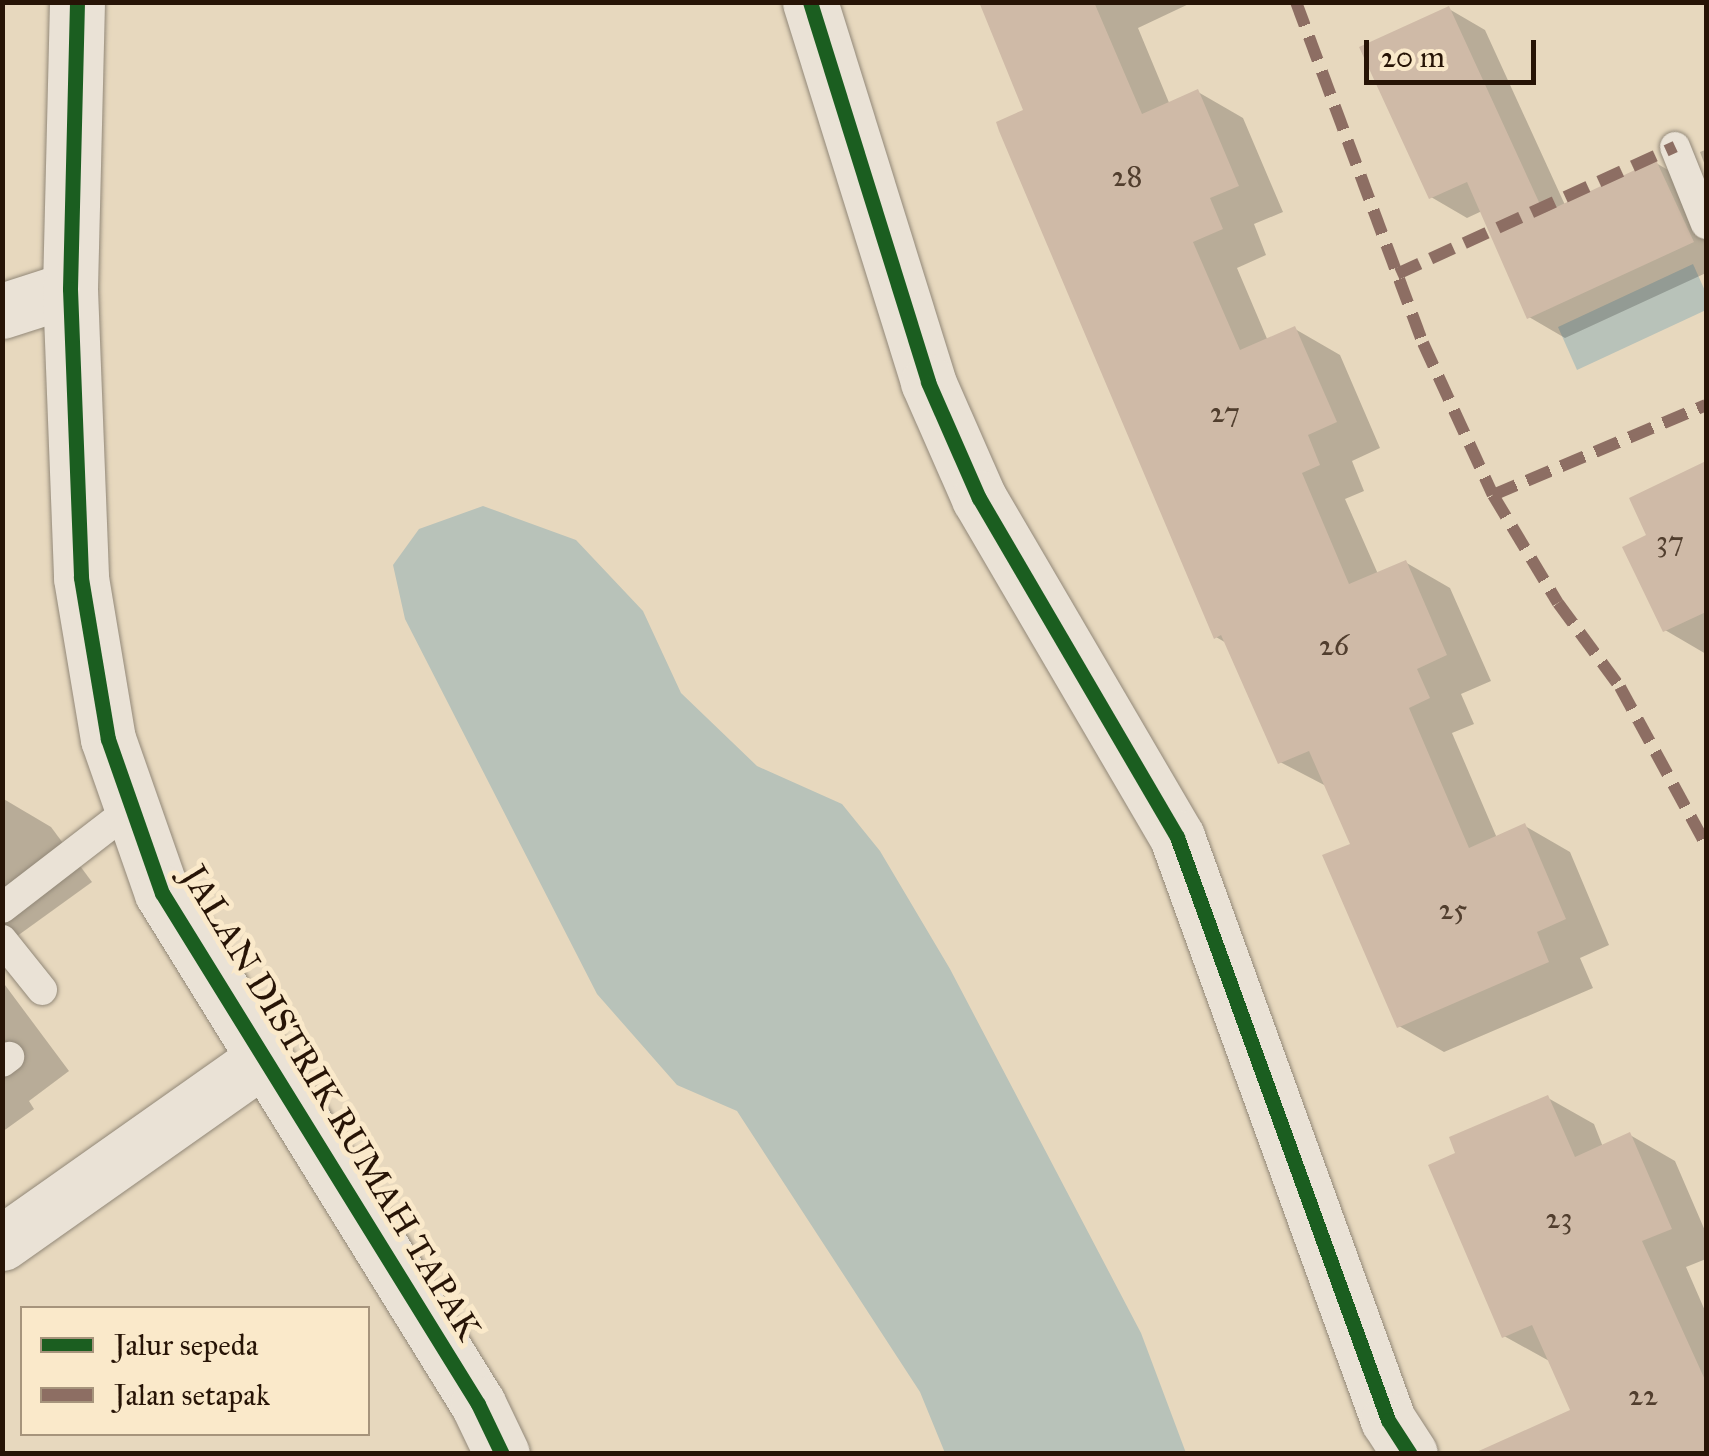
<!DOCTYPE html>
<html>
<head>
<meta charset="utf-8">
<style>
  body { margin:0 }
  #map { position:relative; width:1709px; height:1456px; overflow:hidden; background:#e7d8be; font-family:"IM FELL Great Primer",serif }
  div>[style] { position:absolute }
  .water>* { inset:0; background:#b8c2b9 }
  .shadow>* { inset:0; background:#0003 }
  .building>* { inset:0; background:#cfbaa7 }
  .roads { filter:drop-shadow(0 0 2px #928878) drop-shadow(0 0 2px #928878) }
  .service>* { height:30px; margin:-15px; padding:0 15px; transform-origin:15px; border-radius:15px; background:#eae2d6 }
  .minor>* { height:55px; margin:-27.5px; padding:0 27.5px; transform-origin:27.5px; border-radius:27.5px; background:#eae2d6 }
  .tertiary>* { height:55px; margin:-27.5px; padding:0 27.5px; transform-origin:27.5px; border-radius:27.5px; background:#eae2d6 }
  .quiet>* { height:12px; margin-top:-6px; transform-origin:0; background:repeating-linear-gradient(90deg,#8d6e63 0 25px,transparent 0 37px) }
  .cycleway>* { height:15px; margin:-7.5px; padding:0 7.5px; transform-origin:7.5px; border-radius:7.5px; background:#1b5e20 }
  span { translate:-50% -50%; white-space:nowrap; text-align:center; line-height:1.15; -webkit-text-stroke:10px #fae9ca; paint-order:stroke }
  .number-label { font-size:30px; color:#513e2e }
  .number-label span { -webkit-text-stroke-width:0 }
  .street-label { font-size:35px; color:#271406 }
  .frame { position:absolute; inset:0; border:5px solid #271406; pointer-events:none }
  .legend { position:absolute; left:20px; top:1306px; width:350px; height:130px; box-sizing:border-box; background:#fae9ca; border:2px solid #a6947c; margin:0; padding:12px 18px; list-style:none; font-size:30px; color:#271406 }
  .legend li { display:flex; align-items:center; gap:20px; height:50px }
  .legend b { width:50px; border:2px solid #a6947c }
  .scale { position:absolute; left:1364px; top:40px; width:172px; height:45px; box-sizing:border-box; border:5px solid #271406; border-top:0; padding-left:12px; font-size:30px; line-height:35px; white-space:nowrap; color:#271406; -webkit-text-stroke:8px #fae9ca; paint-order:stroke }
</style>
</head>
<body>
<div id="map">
  <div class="water">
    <div style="clip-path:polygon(1693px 264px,1706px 293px,1706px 310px,1577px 370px,1558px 327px)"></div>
    <div style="clip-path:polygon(483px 506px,576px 540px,643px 611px,681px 693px,757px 766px,842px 804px,880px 851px,950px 969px,1141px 1333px,1186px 1453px,945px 1453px,920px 1392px,737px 1111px,677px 1085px,597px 994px,405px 619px,393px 565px,419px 529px)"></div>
  </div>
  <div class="shadow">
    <div style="clip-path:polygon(982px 2px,1193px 2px,1138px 28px,1170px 105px,1198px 92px,1243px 118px,1283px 212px,1254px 224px,1266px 255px,1237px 268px,1268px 341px,1295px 329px,1340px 355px,1380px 448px,1352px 461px,1364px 491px,1345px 499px,1378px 574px,1405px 562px,1450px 588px,1491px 681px,1461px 694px,1474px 724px,1452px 733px,1497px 838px,1525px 826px,1570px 852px,1609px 945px,1580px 958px,1593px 988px,1444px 1052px,1399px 1026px,1353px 845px,1328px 787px,1280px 762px,1228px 644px,1216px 637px,1026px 111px)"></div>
    <div style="clip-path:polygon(1449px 9px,1485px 30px,1565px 205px,1656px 163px,1692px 184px,1706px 215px,1706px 273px,1565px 338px,1529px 317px,1482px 211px,1467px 218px,1431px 197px)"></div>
    <div style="clip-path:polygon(1705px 150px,1706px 151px,1706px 168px,1700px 152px)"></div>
    <div style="clip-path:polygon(1706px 464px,1706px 654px,1665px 630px,1650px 536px,1632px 499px)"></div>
    <div style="clip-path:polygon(2px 798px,51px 827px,92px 882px,2px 947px)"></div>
    <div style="clip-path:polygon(2px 981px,69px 1071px,29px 1101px,34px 1109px,2px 1132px)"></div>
    <div style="clip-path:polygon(1548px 1098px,1594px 1124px,1603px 1147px,1630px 1135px,1675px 1161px,1706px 1233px,1706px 1259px,1686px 1267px,1706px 1313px,1706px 1454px,1590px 1454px,1551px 1362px,1504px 1336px,1458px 1154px)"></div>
  </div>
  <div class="building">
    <div style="clip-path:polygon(979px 2px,1094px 2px,1142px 114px,1198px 89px,1239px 186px,1210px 198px,1223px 229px,1193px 242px,1240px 350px,1295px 326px,1337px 422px,1308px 435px,1320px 465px,1302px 473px,1349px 584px,1406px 560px,1447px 655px,1417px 669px,1430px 698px,1409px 708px,1469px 848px,1525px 823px,1566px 919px,1537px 932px,1549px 962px,1397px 1028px,1322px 855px,1350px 844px,1309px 751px,1278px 764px,1221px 635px,1214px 639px,999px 131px,996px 122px,1023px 110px)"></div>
    <div style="clip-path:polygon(1449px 6px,1544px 213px,1656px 160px,1694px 242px,1527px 319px,1467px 182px,1429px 199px,1359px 47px)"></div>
    <div style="clip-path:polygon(1706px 461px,1706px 612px,1663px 632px,1622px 547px,1646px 535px,1629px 498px)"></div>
    <div style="clip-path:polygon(1548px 1095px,1575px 1157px,1630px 1132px,1672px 1229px,1642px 1241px,1706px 1382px,1706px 1454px,1472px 1454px,1570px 1410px,1532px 1325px,1502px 1338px,1428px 1165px,1455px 1153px,1449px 1137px)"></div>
  </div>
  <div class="roads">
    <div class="service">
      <div style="left:1675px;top:147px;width:83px;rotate:68.1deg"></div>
      <div style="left:2px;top:908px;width:164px;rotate:-37.6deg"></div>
      <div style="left:2px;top:940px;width:64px;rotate:51.3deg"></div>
      <div style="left:2px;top:1062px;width:9px;rotate:-36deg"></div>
    </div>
    <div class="minor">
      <div style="left:810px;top:2px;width:398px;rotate:72.7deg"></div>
      <div style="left:928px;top:382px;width:127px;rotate:66.3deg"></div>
      <div style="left:979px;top:498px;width:393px;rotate:59.7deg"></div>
      <div style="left:1177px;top:837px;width:620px;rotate:70.1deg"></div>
      <div style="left:1388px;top:1420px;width:40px;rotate:57.1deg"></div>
      <div style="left:2px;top:311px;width:71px;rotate:-17.9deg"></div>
      <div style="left:2px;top:1243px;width:321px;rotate:-35.2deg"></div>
    </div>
    <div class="tertiary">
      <div style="left:77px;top:2px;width:287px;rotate:91.4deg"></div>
      <div style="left:70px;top:289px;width:289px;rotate:87.8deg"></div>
      <div style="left:81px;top:578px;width:163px;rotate:80.5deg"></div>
      <div style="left:108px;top:739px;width:163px;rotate:70.7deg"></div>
      <div style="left:162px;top:893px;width:601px;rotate:58.27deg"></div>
      <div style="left:478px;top:1404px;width:55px;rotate:64.4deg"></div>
    </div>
  </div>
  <div class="quiet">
    <div style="left:1296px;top:2px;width:364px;rotate:69.6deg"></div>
    <div style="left:1423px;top:343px;width:167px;rotate:65.3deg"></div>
    <div style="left:1493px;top:495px;width:126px;rotate:59deg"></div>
    <div style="left:1558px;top:603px;width:104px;rotate:53.6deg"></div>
    <div style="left:1620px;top:687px;width:180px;rotate:61.4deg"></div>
    <div style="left:1397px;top:274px;width:306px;rotate:-24.6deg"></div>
    <div style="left:1493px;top:495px;width:231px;rotate:-22.9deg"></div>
  </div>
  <div class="cycleway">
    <div style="left:77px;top:2px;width:287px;rotate:91.4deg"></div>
    <div style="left:70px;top:289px;width:289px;rotate:87.8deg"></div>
    <div style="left:81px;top:578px;width:163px;rotate:80.5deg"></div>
    <div style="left:108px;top:739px;width:163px;rotate:70.7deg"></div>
    <div style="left:162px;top:893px;width:601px;rotate:58.27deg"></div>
    <div style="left:478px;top:1404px;width:55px;rotate:64.4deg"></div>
    <div style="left:810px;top:2px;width:398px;rotate:72.7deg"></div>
    <div style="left:928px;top:382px;width:127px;rotate:66.3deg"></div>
    <div style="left:979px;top:498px;width:393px;rotate:59.7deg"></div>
    <div style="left:1177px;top:837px;width:620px;rotate:70.1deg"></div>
    <div style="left:1388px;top:1420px;width:40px;rotate:57.1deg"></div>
  </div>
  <div class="number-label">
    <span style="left:1127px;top:176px">28</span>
    <span style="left:1225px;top:412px">27</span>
    <span style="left:1670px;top:541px">37</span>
    <span style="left:1334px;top:645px">26</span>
    <span style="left:1453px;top:909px">25</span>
    <span style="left:1559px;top:1218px">23</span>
    <span style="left:1643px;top:1395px">22</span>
  </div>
  <div class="street-label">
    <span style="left:331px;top:1103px;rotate:59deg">JALAN DISTRIK RUMAH TAPAK</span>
  </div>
  <div class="frame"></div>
  <ul class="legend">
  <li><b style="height:12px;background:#1b5e20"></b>Jalur sepeda</li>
  <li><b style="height:12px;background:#8d6e63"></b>Jalan setapak</li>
  </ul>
  <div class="scale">20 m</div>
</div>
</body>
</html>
